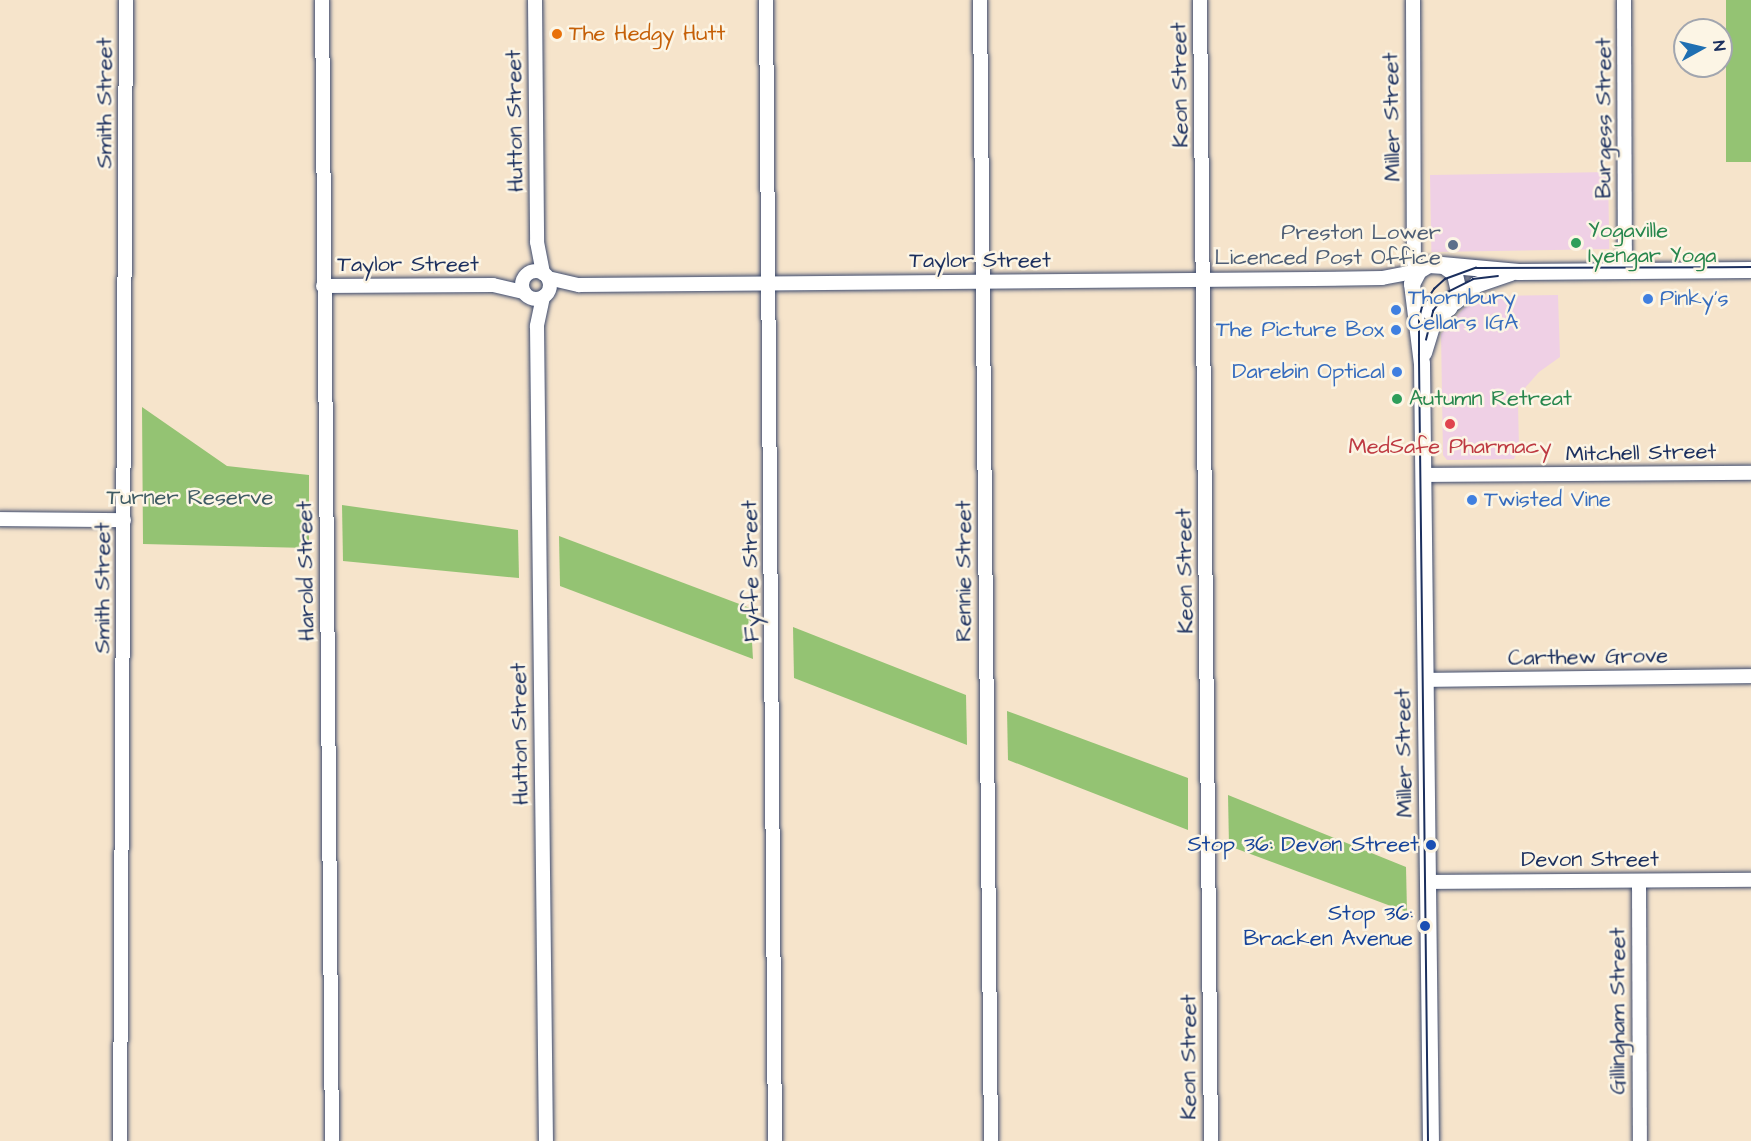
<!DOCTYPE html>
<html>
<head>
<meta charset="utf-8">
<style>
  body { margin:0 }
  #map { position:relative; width:1751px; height:1141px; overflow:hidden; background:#f6e4cb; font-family:"Architects Daughter",sans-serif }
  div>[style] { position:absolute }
  .built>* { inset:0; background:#efd0e5; transform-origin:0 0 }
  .green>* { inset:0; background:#94c373; transform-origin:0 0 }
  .roads { filter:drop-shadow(0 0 2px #3c4a6e) drop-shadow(0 0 2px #3c4a6e) }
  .minor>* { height:14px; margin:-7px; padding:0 7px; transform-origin:7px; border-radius:7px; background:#fff }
  .minor>.ring { margin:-7px; padding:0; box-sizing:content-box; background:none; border:14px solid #fff; border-radius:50% }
  .tertiary>* { height:16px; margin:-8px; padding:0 8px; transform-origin:8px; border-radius:8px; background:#fff }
  .tram>* { height:1.5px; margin:-0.75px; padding:0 0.75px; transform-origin:0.75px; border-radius:0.75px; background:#1b2f5e }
  .dots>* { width:16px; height:16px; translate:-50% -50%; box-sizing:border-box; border:3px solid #fcf5e5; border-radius:50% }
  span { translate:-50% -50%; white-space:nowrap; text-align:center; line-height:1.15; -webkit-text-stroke:5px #fcf5e5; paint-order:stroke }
  .food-label { font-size:22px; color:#c56008 }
  .left { translate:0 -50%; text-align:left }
  .street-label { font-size:22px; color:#1b2f5e }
  .leisure-label { font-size:22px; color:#27864d }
  .service-label { font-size:22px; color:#4e5e75 }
  .right { translate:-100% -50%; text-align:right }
  .shop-label { font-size:22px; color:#366cbe }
  .health-label { font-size:22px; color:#be3a42 }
  .park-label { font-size:22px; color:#3f5b64 }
  .transit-label { font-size:22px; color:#164399 }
  .north { position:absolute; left:1673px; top:18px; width:60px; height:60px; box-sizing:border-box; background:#fcf5e5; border:2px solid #a2a6af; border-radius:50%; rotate:82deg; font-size:16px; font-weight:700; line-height:24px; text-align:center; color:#1b2f5e }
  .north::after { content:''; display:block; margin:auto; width:21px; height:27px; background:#1f6fb2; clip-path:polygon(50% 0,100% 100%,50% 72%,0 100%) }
</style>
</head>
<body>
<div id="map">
  <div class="built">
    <div style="left:1608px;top:172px;width:77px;height:178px;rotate:89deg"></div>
    <div style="clip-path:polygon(1558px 295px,1560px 357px,1539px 372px,1524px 389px,1518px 405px,1519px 447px,1514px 459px,1447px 460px,1443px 455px,1441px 334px,1475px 296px)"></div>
  </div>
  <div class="green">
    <div style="left:1726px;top:0;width:25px;height:162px"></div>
    <div style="clip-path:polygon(142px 407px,227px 466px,309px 475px,309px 548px,143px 544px)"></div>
    <div style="clip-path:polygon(342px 505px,518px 530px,519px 578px,343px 561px)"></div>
    <div style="clip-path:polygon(559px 536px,750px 608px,753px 659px,560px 586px)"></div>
    <div style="clip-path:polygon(793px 627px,966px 695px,967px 745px,794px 678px)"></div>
    <div style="clip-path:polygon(1007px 711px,1188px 778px,1188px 830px,1008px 760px)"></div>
    <div style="clip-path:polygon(1228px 795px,1406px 867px,1407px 912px,1229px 846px)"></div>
  </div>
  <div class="roads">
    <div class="minor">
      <div style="left:322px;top:0;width:1141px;rotate:89.5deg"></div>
      <div style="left:535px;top:0;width:242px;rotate:89.5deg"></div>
      <div style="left:537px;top:242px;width:32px;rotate:79deg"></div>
      <div style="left:766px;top:0;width:1141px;rotate:89.55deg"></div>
      <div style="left:980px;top:0;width:1141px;rotate:89.45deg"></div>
      <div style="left:1200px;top:0;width:1141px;rotate:89.45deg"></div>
      <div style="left:1413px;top:0;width:262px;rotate:89.8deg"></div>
      <div style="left:1414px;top:262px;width:12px;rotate:81deg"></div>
      <div style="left:1624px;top:0;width:271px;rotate:89.8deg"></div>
      <div class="ring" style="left:522px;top:271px;width:14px;height:14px"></div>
      <div style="left:548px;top:278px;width:32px;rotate:13deg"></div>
      <div style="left:579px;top:285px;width:734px;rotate:-0.47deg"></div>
      <div style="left:1313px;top:279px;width:69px;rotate:-0.8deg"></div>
      <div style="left:1382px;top:278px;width:26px;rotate:-11deg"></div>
      <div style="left:1408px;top:273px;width:9px;rotate:21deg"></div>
      <div style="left:323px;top:286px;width:170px;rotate:-0.3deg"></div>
      <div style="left:493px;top:285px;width:32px;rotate:13deg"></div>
      <div style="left:543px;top:297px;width:30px;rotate:102deg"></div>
      <div style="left:537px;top:326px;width:815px;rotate:89.37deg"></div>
      <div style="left:1424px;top:475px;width:327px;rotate:-0.4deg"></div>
      <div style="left:0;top:519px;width:124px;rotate:0.5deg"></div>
      <div style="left:1425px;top:680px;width:326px;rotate:-0.7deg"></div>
      <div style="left:1639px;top:881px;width:260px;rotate:89.8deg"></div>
      <div style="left:1428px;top:882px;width:323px;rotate:-0.4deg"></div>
      <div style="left:120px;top:1141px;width:1141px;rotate:-89.7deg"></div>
    </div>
    <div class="tertiary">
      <div style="left:1442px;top:265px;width:77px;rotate:5.2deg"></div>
      <div style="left:1519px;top:272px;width:232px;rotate:-0.5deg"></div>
      <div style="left:1416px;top:300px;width:17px;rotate:40deg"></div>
      <div style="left:1429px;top:311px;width:12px"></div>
      <div style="left:1441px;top:311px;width:9px;rotate:-21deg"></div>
      <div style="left:1449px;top:308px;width:19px;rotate:-58deg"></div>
      <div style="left:1459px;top:292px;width:18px;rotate:-103deg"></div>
      <div style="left:1455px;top:274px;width:14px;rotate:-144deg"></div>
      <div style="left:1444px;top:266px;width:15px;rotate:-176deg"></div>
      <div style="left:1429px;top:265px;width:12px;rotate:149deg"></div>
      <div style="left:1419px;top:271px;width:15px;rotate:118deg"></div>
      <div style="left:1412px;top:284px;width:81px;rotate:82.9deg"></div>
      <div style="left:1422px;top:364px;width:777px;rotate:89.34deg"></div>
      <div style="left:1455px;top:302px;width:27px;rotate:-39deg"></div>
      <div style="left:1476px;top:285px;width:37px;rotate:-19deg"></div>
      <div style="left:1424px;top:353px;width:28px;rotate:-73deg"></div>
      <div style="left:1432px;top:326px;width:24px;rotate:-48deg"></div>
    </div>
  </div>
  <div class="tram">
    <div style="left:1426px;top:340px;width:30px;rotate:-76deg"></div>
    <div style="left:1433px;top:311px;width:24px;rotate:-52deg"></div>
    <div style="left:1448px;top:292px;width:28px;rotate:-27deg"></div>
    <div style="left:1473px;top:279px;width:25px;rotate:-7deg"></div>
    <div style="left:1428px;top:1141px;width:786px;rotate:-90.66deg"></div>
    <div style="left:1419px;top:355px;width:36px;rotate:-90deg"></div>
    <div style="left:1419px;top:319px;width:12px;rotate:-76deg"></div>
    <div style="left:1422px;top:307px;width:22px;rotate:-56deg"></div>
    <div style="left:1434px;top:289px;width:15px;rotate:-42deg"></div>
    <div style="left:1445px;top:279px;width:33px;rotate:-20deg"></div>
    <div style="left:1476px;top:268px;width:275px;rotate:-0.2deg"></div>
  </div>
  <div class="dots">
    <div style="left:557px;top:34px;background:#e8710a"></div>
    <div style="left:1576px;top:243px;background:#2e9e5b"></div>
    <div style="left:1453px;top:245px;background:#5c6f8a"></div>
    <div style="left:1648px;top:299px;background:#3f7fe0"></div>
    <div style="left:1396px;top:310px;background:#3f7fe0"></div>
    <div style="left:1396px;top:330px;background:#3f7fe0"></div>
    <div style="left:1397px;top:372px;background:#3f7fe0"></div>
    <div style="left:1397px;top:399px;background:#2e9e5b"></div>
    <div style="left:1450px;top:424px;background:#e0444e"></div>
    <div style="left:1472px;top:500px;background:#3f7fe0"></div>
    <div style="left:1431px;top:845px;background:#1a4fb4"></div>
    <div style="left:1425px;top:926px;background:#1a4fb4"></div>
  </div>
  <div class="food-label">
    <span class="left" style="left:569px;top:34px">The Hedgy Hutt</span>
  </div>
  <div class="street-label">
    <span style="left:1180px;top:85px;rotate:-91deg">Keon Street</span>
    <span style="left:105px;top:103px;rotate:-90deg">Smith Street</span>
    <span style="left:1392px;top:117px;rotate:-91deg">Miller Street</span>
    <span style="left:1604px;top:118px;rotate:-90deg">Burgess Street</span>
    <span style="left:515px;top:121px;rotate:-91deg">Hutton Street</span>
    <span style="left:980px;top:261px">Taylor Street</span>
    <span style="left:408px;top:265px">Taylor Street</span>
    <span style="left:1641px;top:453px;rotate:-1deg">Mitchell Street</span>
    <span style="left:306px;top:571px;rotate:-91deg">Harold Street</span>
    <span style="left:751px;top:571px;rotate:-91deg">Fyffe Street</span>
    <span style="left:964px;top:571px;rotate:-90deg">Rennie Street</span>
    <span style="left:1185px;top:571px;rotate:-91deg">Keon Street</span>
    <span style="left:103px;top:588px;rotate:-90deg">Smith Street</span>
    <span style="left:1588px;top:657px;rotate:-1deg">Carthew Grove</span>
    <span style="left:520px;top:734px;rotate:-91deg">Hutton Street</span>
    <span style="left:1404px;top:753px;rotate:-91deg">Miller Street</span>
    <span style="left:1590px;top:860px">Devon Street</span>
    <span style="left:1618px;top:1011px;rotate:-90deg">Gillingham Street</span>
    <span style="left:1189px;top:1057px;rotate:-90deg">Keon Street</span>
  </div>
  <div class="leisure-label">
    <span class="left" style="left:1588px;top:243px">Yogaville<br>Iyengar Yoga</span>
    <span class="left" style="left:1409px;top:399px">Autumn Retreat</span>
  </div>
  <div class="service-label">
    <span class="right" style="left:1441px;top:245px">Preston Lower<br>Licenced Post Office</span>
  </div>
  <div class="shop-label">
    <span class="left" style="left:1408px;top:310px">Thornbury<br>Cellars IGA</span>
    <span class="left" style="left:1660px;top:299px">Pinky's</span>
    <span class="right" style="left:1384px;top:330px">The Picture Box</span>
    <span class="right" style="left:1385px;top:372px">Darebin Optical</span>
    <span class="left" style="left:1484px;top:500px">Twisted Vine</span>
  </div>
  <div class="health-label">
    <span style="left:1450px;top:447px">MedSafe Pharmacy</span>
  </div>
  <div class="park-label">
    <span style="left:190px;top:498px">Turner Reserve</span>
  </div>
  <div class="transit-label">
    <span class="right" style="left:1419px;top:845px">Stop 36: Devon Street</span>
    <span class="right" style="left:1413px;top:926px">Stop 36:<br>Bracken Avenue</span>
  </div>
  <div class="north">N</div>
</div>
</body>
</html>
